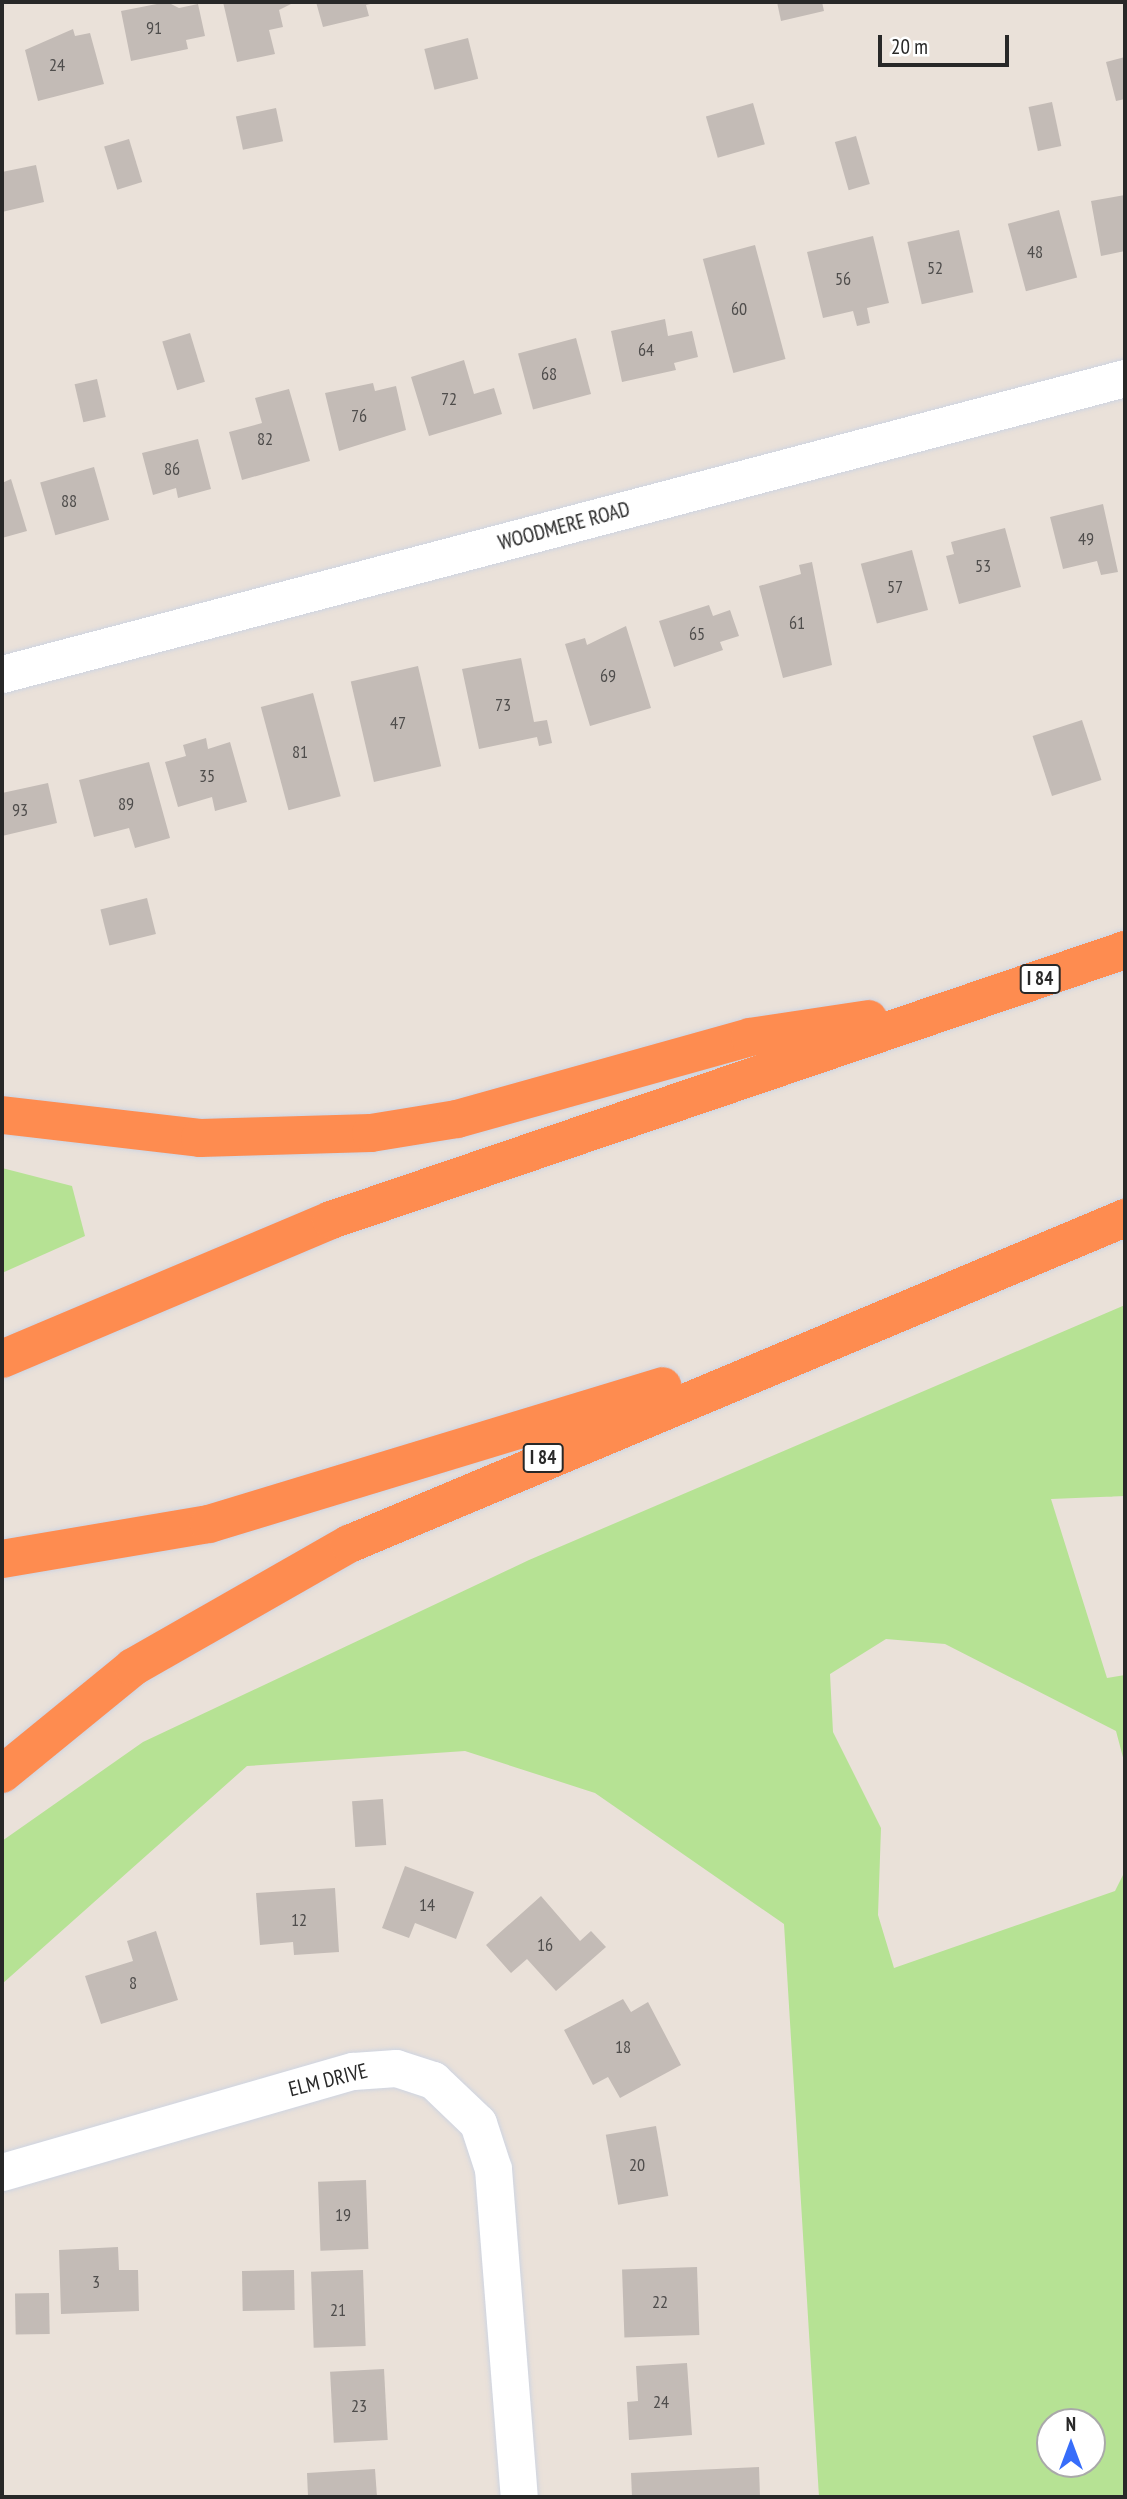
<!DOCTYPE html>
<html>
<head>
<meta charset="utf-8">
<style>
  body { margin:0 }
  #map { position:relative; width:1127px; height:2499px; overflow:hidden; background:#eae1d9; font-family:"PT Sans Narrow",sans-serif }
  div>[style] { position:absolute }
  .green>* { inset:0; background:#b6e294 }
  .building>* { inset:0; background:#c3bbb6; transform-origin:0 0 }
  .roads { filter:drop-shadow(0 0 2px #ced4e1) drop-shadow(0 0 2px #ced4e1) }
  .minor>* { height:37px; margin:-18.5px; padding:0 18.5px; transform-origin:18.5px; border-radius:18.5px; background:#fff }
  .motorway>* { height:38px; margin:-19px; padding:0 19px; transform-origin:19px; border-radius:19px; background:#fe8c50 }
  span { translate:-50% -50%; white-space:nowrap; text-align:center; line-height:1.15; -webkit-text-stroke:7px #fff; paint-order:stroke }
  .number-label { font-size:18px; color:#4f4d4c }
  .number-label span { -webkit-text-stroke-width:0 }
  .shield-label span { padding:2px 5px; background:#fff; border:2px solid; border-radius:5px; -webkit-text-stroke-width:0 }
  .shield-label { font-size:19px; color:#282828; font-weight:700 }
  .street-label { font-size:21px; color:#282828 }
  .frame { position:absolute; inset:0; border:4px solid #282828; pointer-events:none }
  .north { position:absolute; left:1036px; top:2408px; width:70px; height:70px; box-sizing:border-box; background:#fff; border:2px solid #a9a9a9; border-radius:50%; rotate:0deg; font-size:19px; font-weight:700; line-height:28px; text-align:center; color:#282828 }
  .north::after { content:''; display:block; margin:auto; width:24px; height:32px; background:#376dfa; clip-path:polygon(50% 0,100% 100%,50% 72%,0 100%) }
  .scale { position:absolute; left:878px; top:35px; width:131px; height:32px; box-sizing:border-box; border:4px solid #282828; border-top:0; padding-left:9px; font-size:21px; line-height:24px; white-space:nowrap; color:#282828; -webkit-text-stroke:5px #fff; paint-order:stroke }
</style>
</head>
<body>
<div id="map">
  <div class="green">
    <div style="clip-path:polygon(2px 1168px,72px 1186px,85px 1236px,2px 1273px)"></div>
    <div style="clip-path:polygon(evenodd,1125px 1305px,1125px 1496px,1051px 1499px,1107px 1678px,1125px 1675px,1125px 1765px,1116px 1731px,945px 1644px,886px 1639px,830px 1674px,833px 1732px,881px 1828px,878px 1915px,894px 1968px,1115px 1891px,1125px 1871px,1125px 2497px,819px 2497px,784px 1924px,595px 1793px,465px 1751px,247px 1766px,2px 1984px,2px 1841px,143px 1742px,529px 1560px,1125px 1305px,1050px 2422px,1092px 2422px,1092px 2464px,1050px 2464px,1050px 2422px)"></div>
  </div>
  <div class="building">
    <div style="clip-path:polygon(167px 2px,179px 8px,198px 4px,205px 36px,186px 40px,188px 49px,131px 61px,121px 11px)"></div>
    <div style="clip-path:polygon(223px 2px,295px 2px,279px 10px,283px 27px,269px 30px,275px 54px,237px 62px)"></div>
    <div style="clip-path:polygon(316px 2px,374px 2px,375px 3px,366px 5px,369px 16px,323px 27px)"></div>
    <div style="clip-path:polygon(777px 2px,822px 2px,824px 11px,781px 21px)"></div>
    <div style="clip-path:polygon(73px 29px,75px 36px,90px 33px,104px 84px,38px 101px,25px 50px)"></div>
    <div style="left:468px;top:38px;width:42px;height:45px;rotate:76deg"></div>
    <div style="clip-path:polygon(1125px 57px,1125px 99px,1116px 101px,1106px 62px)"></div>
    <div style="left:1052px;top:102px;width:45px;height:24px;rotate:78deg"></div>
    <div style="left:753px;top:103px;width:43px;height:49px;rotate:74deg"></div>
    <div style="left:276px;top:108px;width:34px;height:41px;rotate:78deg"></div>
    <div style="left:856px;top:136px;width:50px;height:22px;rotate:74deg"></div>
    <div style="left:129px;top:139px;width:45px;height:26px;rotate:73deg"></div>
    <div style="clip-path:polygon(36px 165px,44px 202px,2px 212px,2px 172px)"></div>
    <div style="clip-path:polygon(1125px 195px,1125px 251px,1101px 256px,1091px 201px)"></div>
    <div style="left:1059px;top:210px;width:70px;height:53px;rotate:75deg"></div>
    <div style="left:959px;top:230px;width:64px;height:53px;rotate:77deg"></div>
    <div style="clip-path:polygon(873px 236px,889px 303px,867px 308px,870px 323px,857px 326px,853px 311px,823px 318px,807px 252px)"></div>
    <div style="left:755px;top:245px;width:118px;height:54px;rotate:75deg"></div>
    <div style="clip-path:polygon(665px 319px,668px 336px,692px 331px,698px 357px,674px 363px,676px 370px,622px 382px,611px 331px)"></div>
    <div style="left:190px;top:333px;width:51px;height:29px;rotate:73deg"></div>
    <div style="left:576px;top:338px;width:58px;height:60px;rotate:75deg"></div>
    <div style="clip-path:polygon(464px 360px,474px 394px,494px 388px,502px 414px,429px 436px,411px 377px)"></div>
    <div style="left:97px;top:379px;width:39px;height:23px;rotate:77deg"></div>
    <div style="clip-path:polygon(373px 383px,375px 391px,396px 386px,406px 430px,339px 451px,325px 393px)"></div>
    <div style="clip-path:polygon(289px 389px,310px 461px,242px 480px,229px 432px,262px 423px,255px 398px)"></div>
    <div style="clip-path:polygon(198px 439px,211px 489px,178px 498px,176px 488px,153px 495px,142px 453px)"></div>
    <div style="left:94px;top:467px;width:55px;height:56px;rotate:74deg"></div>
    <div style="clip-path:polygon(11px 479px,27px 531px,2px 538px,2px 483px)"></div>
    <div style="clip-path:polygon(1103px 504px,1118px 572px,1101px 575px,1097px 561px,1063px 569px,1050px 517px)"></div>
    <div style="clip-path:polygon(1005px 528px,1021px 587px,959px 604px,946px 556px,954px 554px,951px 542px)"></div>
    <div style="left:912px;top:550px;width:62px;height:53px;rotate:75deg"></div>
    <div style="clip-path:polygon(812px 562px,832px 665px,783px 678px,759px 586px,801px 574px,799px 565px)"></div>
    <div style="clip-path:polygon(709px 605px,713px 616px,730px 610px,739px 636px,720px 642px,723px 650px,674px 667px,659px 621px)"></div>
    <div style="clip-path:polygon(626px 626px,651px 708px,590px 726px,565px 644px,585px 638px,587px 645px)"></div>
    <div style="clip-path:polygon(521px 658px,534px 722px,547px 720px,552px 743px,539px 746px,537px 737px,479px 749px,462px 669px)"></div>
    <div style="left:418px;top:666px;width:103px;height:69px;rotate:77deg"></div>
    <div style="left:313px;top:693px;width:107px;height:54px;rotate:75deg"></div>
    <div style="left:1082px;top:720px;width:63px;height:52px;rotate:72deg"></div>
    <div style="clip-path:polygon(206px 738px,208px 749px,230px 742px,247px 802px,215px 811px,212px 797px,178px 807px,165px 762px,186px 756px,183px 745px)"></div>
    <div style="clip-path:polygon(149px 762px,170px 838px,135px 848px,129px 828px,94px 837px,79px 780px)"></div>
    <div style="clip-path:polygon(48px 783px,57px 823px,2px 836px,2px 793px)"></div>
    <div style="left:147px;top:898px;width:37px;height:48px;rotate:76deg"></div>
    <div style="left:383px;top:1799px;width:46px;height:31px;rotate:86deg"></div>
    <div style="clip-path:polygon(405px 1866px,474px 1892px,456px 1939px,415px 1923px,409px 1938px,382px 1928px)"></div>
    <div style="clip-path:polygon(335px 1888px,339px 1952px,294px 1955px,293px 1942px,260px 1945px,256px 1893px)"></div>
    <div style="clip-path:polygon(541px 1896px,580px 1941px,591px 1931px,606px 1947px,556px 1991px,527px 1959px,511px 1973px,486px 1945px)"></div>
    <div style="clip-path:polygon(156px 1931px,178px 2000px,101px 2024px,85px 1976px,133px 1961px,127px 1941px)"></div>
    <div style="clip-path:polygon(623px 1999px,631px 2012px,648px 2002px,681px 2065px,620px 2098px,608px 2077px,593px 2085px,564px 2030px)"></div>
    <div style="left:656px;top:2126px;width:71px;height:51px;rotate:80deg"></div>
    <div style="left:366px;top:2180px;width:69px;height:48px;rotate:88deg"></div>
    <div style="clip-path:polygon(118px 2247px,119px 2270px,138px 2270px,139px 2311px,61px 2314px,59px 2250px)"></div>
    <div style="left:697px;top:2267px;width:68px;height:75px;rotate:88deg"></div>
    <div style="left:294px;top:2270px;width:40px;height:52px;rotate:89deg"></div>
    <div style="left:363px;top:2270px;width:76px;height:52px;rotate:88deg"></div>
    <div style="left:49px;top:2293px;width:41px;height:34px;rotate:89deg"></div>
    <div style="clip-path:polygon(687px 2363px,692px 2435px,629px 2440px,627px 2402px,638px 2401px,636px 2366px)"></div>
    <div style="left:384px;top:2369px;width:71px;height:54px;rotate:87deg"></div>
    <div style="clip-path:polygon(759px 2467px,760px 2497px,632px 2497px,631px 2473px)"></div>
    <div style="clip-path:polygon(375px 2469px,377px 2497px,308px 2496px,307px 2473px)"></div>
  </div>
  <div class="roads">
    <div class="minor">
      <div style="left:2px;top:674px;width:1161px;rotate:-14.77deg"></div>
      <div style="left:2px;top:2172px;width:365px;rotate:-16.1deg"></div>
      <div style="left:353px;top:2071px;width:43px;rotate:-4deg"></div>
      <div style="left:396px;top:2068px;width:39px;rotate:18deg"></div>
      <div style="left:433px;top:2080px;width:62px;rotate:43.7deg"></div>
      <div style="left:478px;top:2123px;width:48px;rotate:71.9deg"></div>
      <div style="left:493px;top:2169px;width:329px;rotate:85.5deg"></div>
    </div>
    <div class="motorway">
      <div style="left:2px;top:1115px;width:199px;rotate:6.6deg"></div>
      <div style="left:200px;top:1138px;width:171px;rotate:-1.7deg"></div>
      <div style="left:371px;top:1133px;width:87px;rotate:-9.2deg"></div>
      <div style="left:457px;top:1119px;width:304px;rotate:-15.6deg"></div>
      <div style="left:750px;top:1037px;width:120px;rotate:-8.6deg"></div>
      <div style="left:2px;top:1359px;width:357px;rotate:-22.9deg"></div>
      <div style="left:331px;top:1220px;width:839px;rotate:-18.78deg"></div>
      <div style="left:2px;top:1559px;width:210px;rotate:-9.6deg"></div>
      <div style="left:209px;top:1524px;width:474px;rotate:-16.9deg"></div>
      <div style="left:2px;top:1774px;width:169px;rotate:-39.2deg"></div>
      <div style="left:133px;top:1667px;width:249px;rotate:-29.7deg"></div>
      <div style="left:349px;top:1544px;width:842px;rotate:-22.79deg"></div>
    </div>
  </div>
  <div class="number-label">
    <span style="left:154px;top:28px">91</span>
    <span style="left:57px;top:65px">24</span>
    <span style="left:1035px;top:252px">48</span>
    <span style="left:935px;top:268px">52</span>
    <span style="left:843px;top:279px">56</span>
    <span style="left:739px;top:309px">60</span>
    <span style="left:646px;top:350px">64</span>
    <span style="left:549px;top:374px">68</span>
    <span style="left:449px;top:399px">72</span>
    <span style="left:359px;top:416px">76</span>
    <span style="left:265px;top:439px">82</span>
    <span style="left:172px;top:469px">86</span>
    <span style="left:69px;top:501px">88</span>
    <span style="left:1086px;top:539px">49</span>
    <span style="left:983px;top:566px">53</span>
    <span style="left:895px;top:587px">57</span>
    <span style="left:797px;top:623px">61</span>
    <span style="left:697px;top:634px">65</span>
    <span style="left:608px;top:676px">69</span>
    <span style="left:503px;top:705px">73</span>
    <span style="left:398px;top:723px">47</span>
    <span style="left:300px;top:752px">81</span>
    <span style="left:207px;top:776px">35</span>
    <span style="left:126px;top:804px">89</span>
    <span style="left:20px;top:810px">93</span>
    <span style="left:427px;top:1905px">14</span>
    <span style="left:299px;top:1920px">12</span>
    <span style="left:545px;top:1945px">16</span>
    <span style="left:133px;top:1983px">8</span>
    <span style="left:623px;top:2047px">18</span>
    <span style="left:637px;top:2165px">20</span>
    <span style="left:343px;top:2215px">19</span>
    <span style="left:96px;top:2282px">3</span>
    <span style="left:660px;top:2302px">22</span>
    <span style="left:338px;top:2310px">21</span>
    <span style="left:661px;top:2402px">24</span>
    <span style="left:359px;top:2406px">23</span>
  </div>
  <div class="shield-label">
    <span style="left:1040px;top:979px">I 84</span>
    <span style="left:543px;top:1458px">I 84</span>
  </div>
  <div class="street-label">
    <span style="left:564px;top:526px;rotate:-15deg">WOODMERE ROAD</span>
    <span style="left:328px;top:2080px;rotate:-14deg">ELM DRIVE</span>
  </div>
  <div class="frame"></div>
  <div class="north">N</div>
  <div class="scale">20 m</div>
</div>
</body>
</html>
